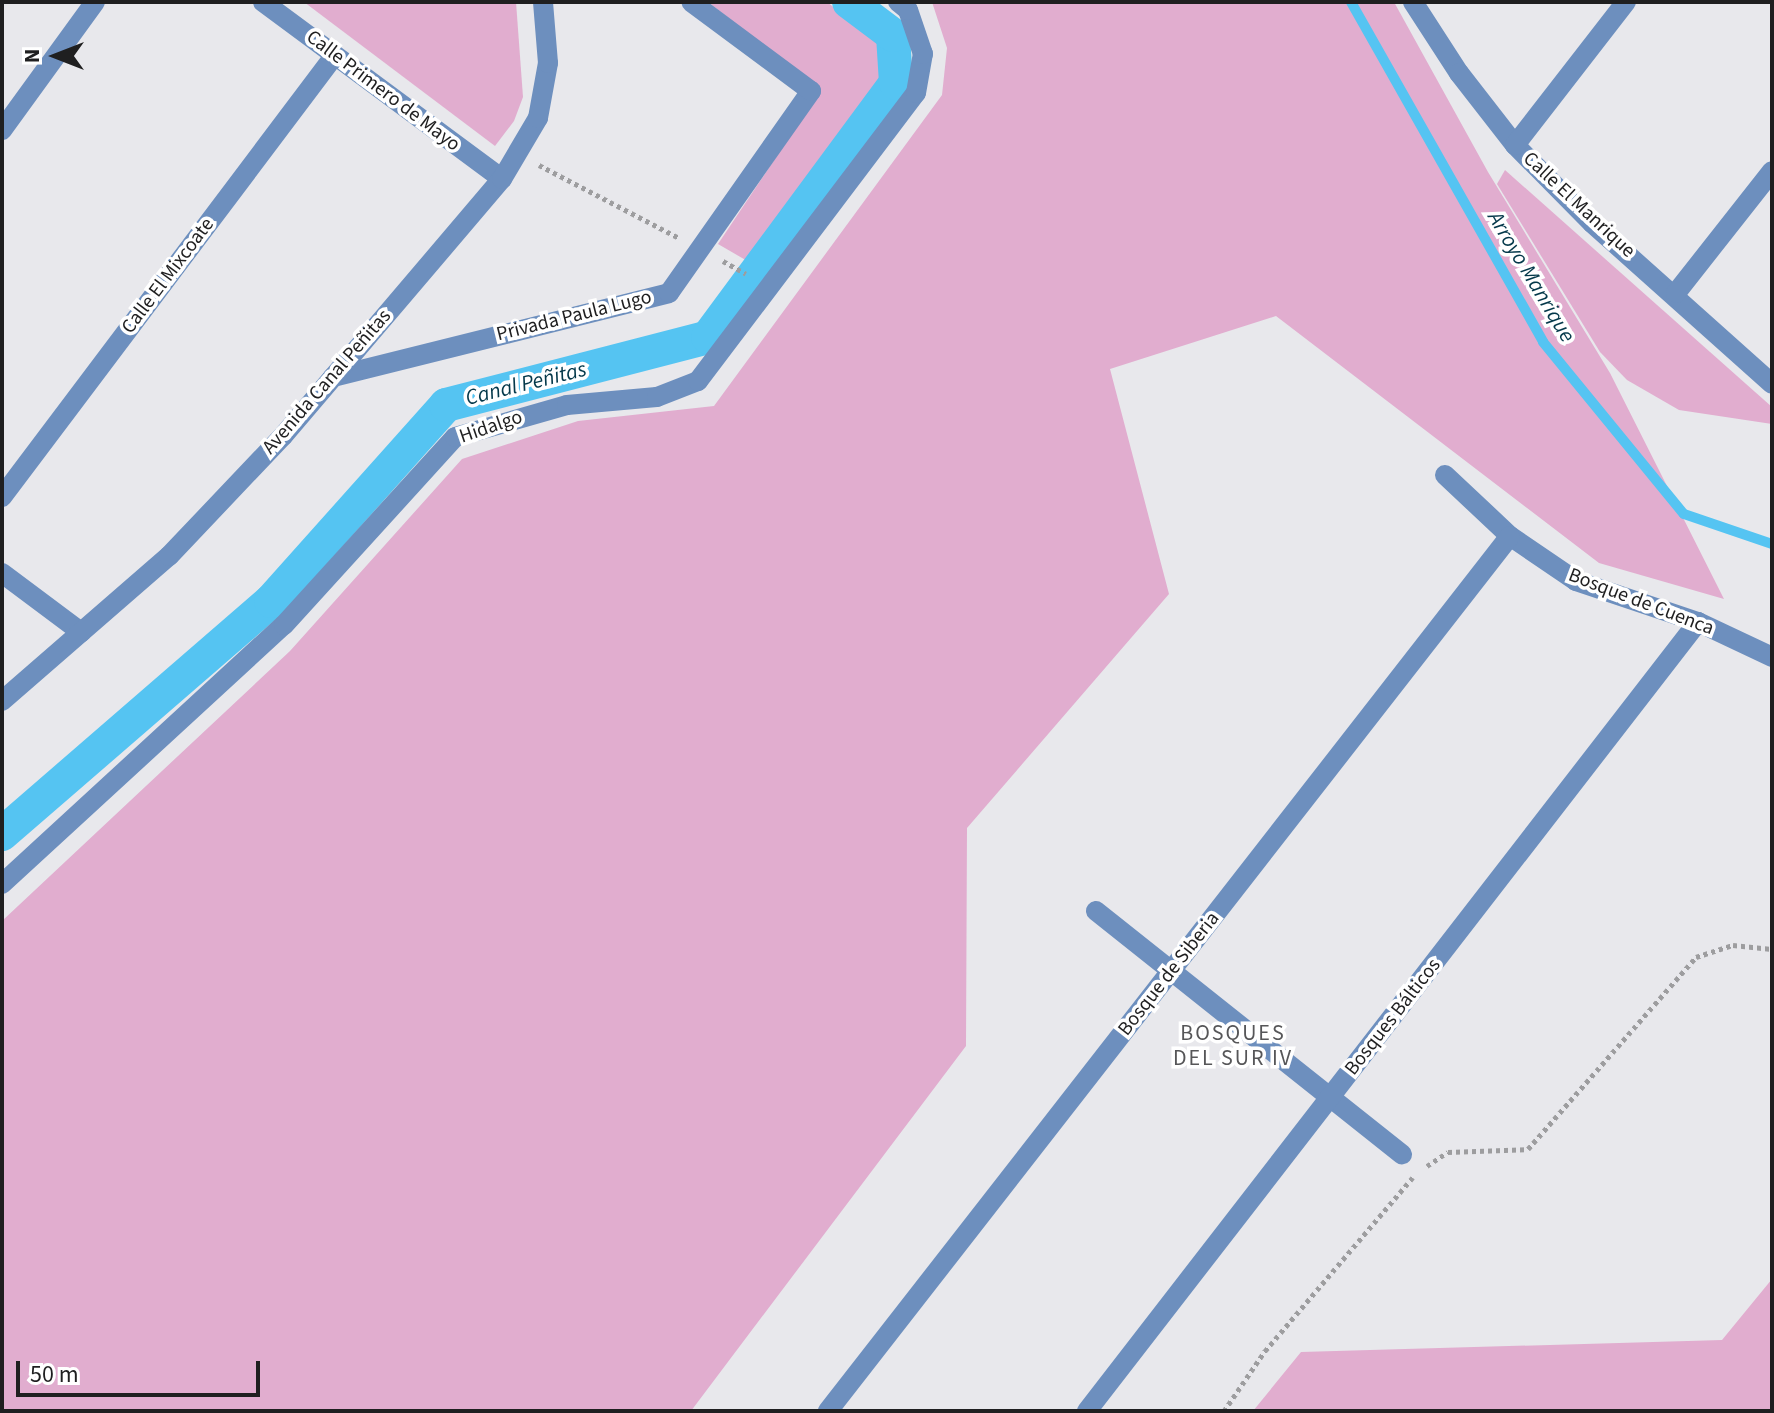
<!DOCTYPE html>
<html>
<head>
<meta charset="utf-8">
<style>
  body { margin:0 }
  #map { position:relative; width:1774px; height:1413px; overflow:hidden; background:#e8e8ec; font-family:"Source Sans 3",sans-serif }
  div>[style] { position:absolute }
  .green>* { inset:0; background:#e1adcf }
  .stream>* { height:10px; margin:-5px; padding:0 5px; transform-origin:5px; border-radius:5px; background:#55c4f2 }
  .canal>* { height:34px; margin:-17px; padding:0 17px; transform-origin:17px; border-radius:17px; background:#55c4f2 }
  .path>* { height:5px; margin-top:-2.5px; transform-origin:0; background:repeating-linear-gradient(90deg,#9d9d9f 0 4px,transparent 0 8px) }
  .minor>* { height:20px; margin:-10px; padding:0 10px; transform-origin:10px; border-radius:10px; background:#6d8fbe }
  span { translate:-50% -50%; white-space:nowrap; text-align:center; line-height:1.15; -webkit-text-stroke:7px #fff; paint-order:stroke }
  .street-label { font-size:20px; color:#1f1f20 }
  .water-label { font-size:22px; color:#04384a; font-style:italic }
  .neighbourhood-label { font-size:22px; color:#565658; letter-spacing:2px }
  .frame { position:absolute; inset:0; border:4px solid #1f1f20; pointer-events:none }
  .north { position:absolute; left:16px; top:16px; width:80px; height:80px; -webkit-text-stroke:6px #fff; paint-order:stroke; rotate:270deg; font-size:22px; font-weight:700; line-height:32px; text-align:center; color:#1f1f20 }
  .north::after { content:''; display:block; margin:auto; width:28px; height:36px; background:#1f1f20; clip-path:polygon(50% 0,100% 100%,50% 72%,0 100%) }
  .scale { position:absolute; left:16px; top:1361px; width:244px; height:36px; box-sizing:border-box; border:4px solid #1f1f20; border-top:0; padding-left:10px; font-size:24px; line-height:28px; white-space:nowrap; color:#1f1f20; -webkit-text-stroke:6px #fff; paint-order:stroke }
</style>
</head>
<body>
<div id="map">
  <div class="green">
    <div style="clip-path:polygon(304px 2px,516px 2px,523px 97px,514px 121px,495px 146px)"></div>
    <div style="clip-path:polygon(708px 2px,827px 2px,876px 41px,885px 60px,880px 87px,749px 262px,718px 244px,821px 90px)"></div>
    <div style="clip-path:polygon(932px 2px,1394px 2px,1488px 172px,1610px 373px,1724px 599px,1599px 563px,1276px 316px,1110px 369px,1169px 594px,967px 828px,966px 1046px,691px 1411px,2px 1411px,2px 921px,290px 651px,462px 459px,578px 421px,714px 406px,942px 95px,947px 48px)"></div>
    <div style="clip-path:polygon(1505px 170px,1772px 407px,1772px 424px,1679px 410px,1627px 380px,1600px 352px,1497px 184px)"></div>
    <div style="clip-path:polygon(1772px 1279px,1772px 1411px,1253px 1411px,1301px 1352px,1722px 1340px)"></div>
  </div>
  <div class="stream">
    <div style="left:1351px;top:2px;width:390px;rotate:60.5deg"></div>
    <div style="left:1543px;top:342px;width:222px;rotate:50.7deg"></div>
    <div style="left:1684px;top:514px;width:93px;rotate:18.8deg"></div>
  </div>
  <div class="canal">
    <div style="left:2px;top:834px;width:356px;rotate:-40.9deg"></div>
    <div style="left:271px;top:601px;width:263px;rotate:-48.2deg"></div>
    <div style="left:446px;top:405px;width:271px;rotate:-14.5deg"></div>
    <div style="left:708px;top:337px;width:316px;rotate:-53.5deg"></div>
    <div style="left:896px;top:83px;width:48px;rotate:-93.6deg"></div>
    <div style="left:893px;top:35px;width:55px;rotate:-143.1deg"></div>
  </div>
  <div class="path">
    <div style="left:539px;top:165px;width:158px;rotate:27.5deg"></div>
    <div style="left:723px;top:261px;width:26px;rotate:29deg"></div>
    <div style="left:1427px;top:1166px;width:25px;rotate:-34deg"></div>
    <div style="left:1448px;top:1152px;width:80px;rotate:-2.1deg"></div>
    <div style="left:1528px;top:1149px;width:255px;rotate:-48.8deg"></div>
    <div style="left:1696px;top:957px;width:39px;rotate:-18deg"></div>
    <div style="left:1733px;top:945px;width:39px;rotate:6deg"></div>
    <div style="left:1224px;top:1411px;width:73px;rotate:-55.7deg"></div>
    <div style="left:1265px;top:1351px;width:228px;rotate:-49.6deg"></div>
  </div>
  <div class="minor">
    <div style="left:263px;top:2px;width:297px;rotate:36.5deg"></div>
    <div style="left:1413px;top:2px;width:85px;rotate:57.1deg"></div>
    <div style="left:1459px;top:73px;width:91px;rotate:52.1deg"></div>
    <div style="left:1515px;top:145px;width:110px;rotate:45.4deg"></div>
    <div style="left:1592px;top:223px;width:241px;rotate:41.8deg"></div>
    <div style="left:2px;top:130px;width:158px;rotate:-54deg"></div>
    <div style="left:1515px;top:145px;width:181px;rotate:-52.2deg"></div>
    <div style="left:1676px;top:293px;width:155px;rotate:-51.8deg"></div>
    <div style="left:333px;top:377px;width:346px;rotate:-14deg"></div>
    <div style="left:669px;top:293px;width:247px;rotate:-54.9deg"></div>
    <div style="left:811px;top:91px;width:149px;rotate:-143.4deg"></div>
    <div style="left:1445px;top:475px;width:89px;rotate:43.2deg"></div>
    <div style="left:1510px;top:536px;width:80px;rotate:34.3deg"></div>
    <div style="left:1576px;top:581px;width:129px;rotate:18.6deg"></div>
    <div style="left:1698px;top:622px;width:82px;rotate:25.3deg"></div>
    <div style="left:2px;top:497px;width:553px;rotate:-53.01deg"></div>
    <div style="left:2px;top:573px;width:99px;rotate:36.8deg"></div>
    <div style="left:2px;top:701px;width:221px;rotate:-41deg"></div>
    <div style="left:169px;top:556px;width:166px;rotate:-46.5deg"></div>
    <div style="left:283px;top:436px;width:338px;rotate:-49.6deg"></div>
    <div style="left:502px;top:179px;width:71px;rotate:-59.5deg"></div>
    <div style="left:538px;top:118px;width:56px;rotate:-79.7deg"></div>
    <div style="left:548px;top:63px;width:61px;rotate:-94.7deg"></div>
    <div style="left:2px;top:884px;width:383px;rotate:-42.6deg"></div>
    <div style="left:284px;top:625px;width:254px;rotate:-47.7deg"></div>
    <div style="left:455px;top:437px;width:116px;rotate:-15.9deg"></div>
    <div style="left:567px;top:405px;width:90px;rotate:-5.1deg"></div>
    <div style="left:657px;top:397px;width:44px;rotate:-21.3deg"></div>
    <div style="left:698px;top:381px;width:361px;rotate:-52.9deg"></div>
    <div style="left:916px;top:93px;width:40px;rotate:-80deg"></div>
    <div style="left:923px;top:54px;width:46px;rotate:-108.8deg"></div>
    <div style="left:908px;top:10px;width:13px;rotate:-141deg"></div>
    <div style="left:1096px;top:911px;width:391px;rotate:38.5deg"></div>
    <div style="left:828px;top:1411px;width:1109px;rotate:-52.07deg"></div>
    <div style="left:1087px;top:1411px;width:998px;rotate:-52.25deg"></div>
  </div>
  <div class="street-label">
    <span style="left:383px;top:91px;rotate:37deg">Calle Primero de Mayo</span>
    <span style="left:1579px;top:205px;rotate:43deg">Calle El Manrique</span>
    <span style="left:168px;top:276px;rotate:-53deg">Calle El Mixcoate</span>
    <span style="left:574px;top:316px;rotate:-14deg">Privada Paula Lugo</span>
    <span style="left:327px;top:382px;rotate:-49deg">Avenida Canal Peñitas</span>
    <span style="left:491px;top:427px;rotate:-19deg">Hidalgo</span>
    <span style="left:1641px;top:602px;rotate:21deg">Bosque de Cuenca</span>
    <span style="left:1169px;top:974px;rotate:-52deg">Bosque de Siberia</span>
    <span style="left:1393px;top:1017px;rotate:-52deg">Bosques Bálticos</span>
  </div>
  <div class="water-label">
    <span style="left:1531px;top:277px;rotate:59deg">Arroyo Manrique</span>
    <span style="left:526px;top:384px;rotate:-14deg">Canal Peñitas</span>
  </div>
  <div class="neighbourhood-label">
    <span style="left:1233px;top:1046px">BOSQUES<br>DEL SUR IV</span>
  </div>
  <div class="frame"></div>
  <div class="north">N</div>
  <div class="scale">50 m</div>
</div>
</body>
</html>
